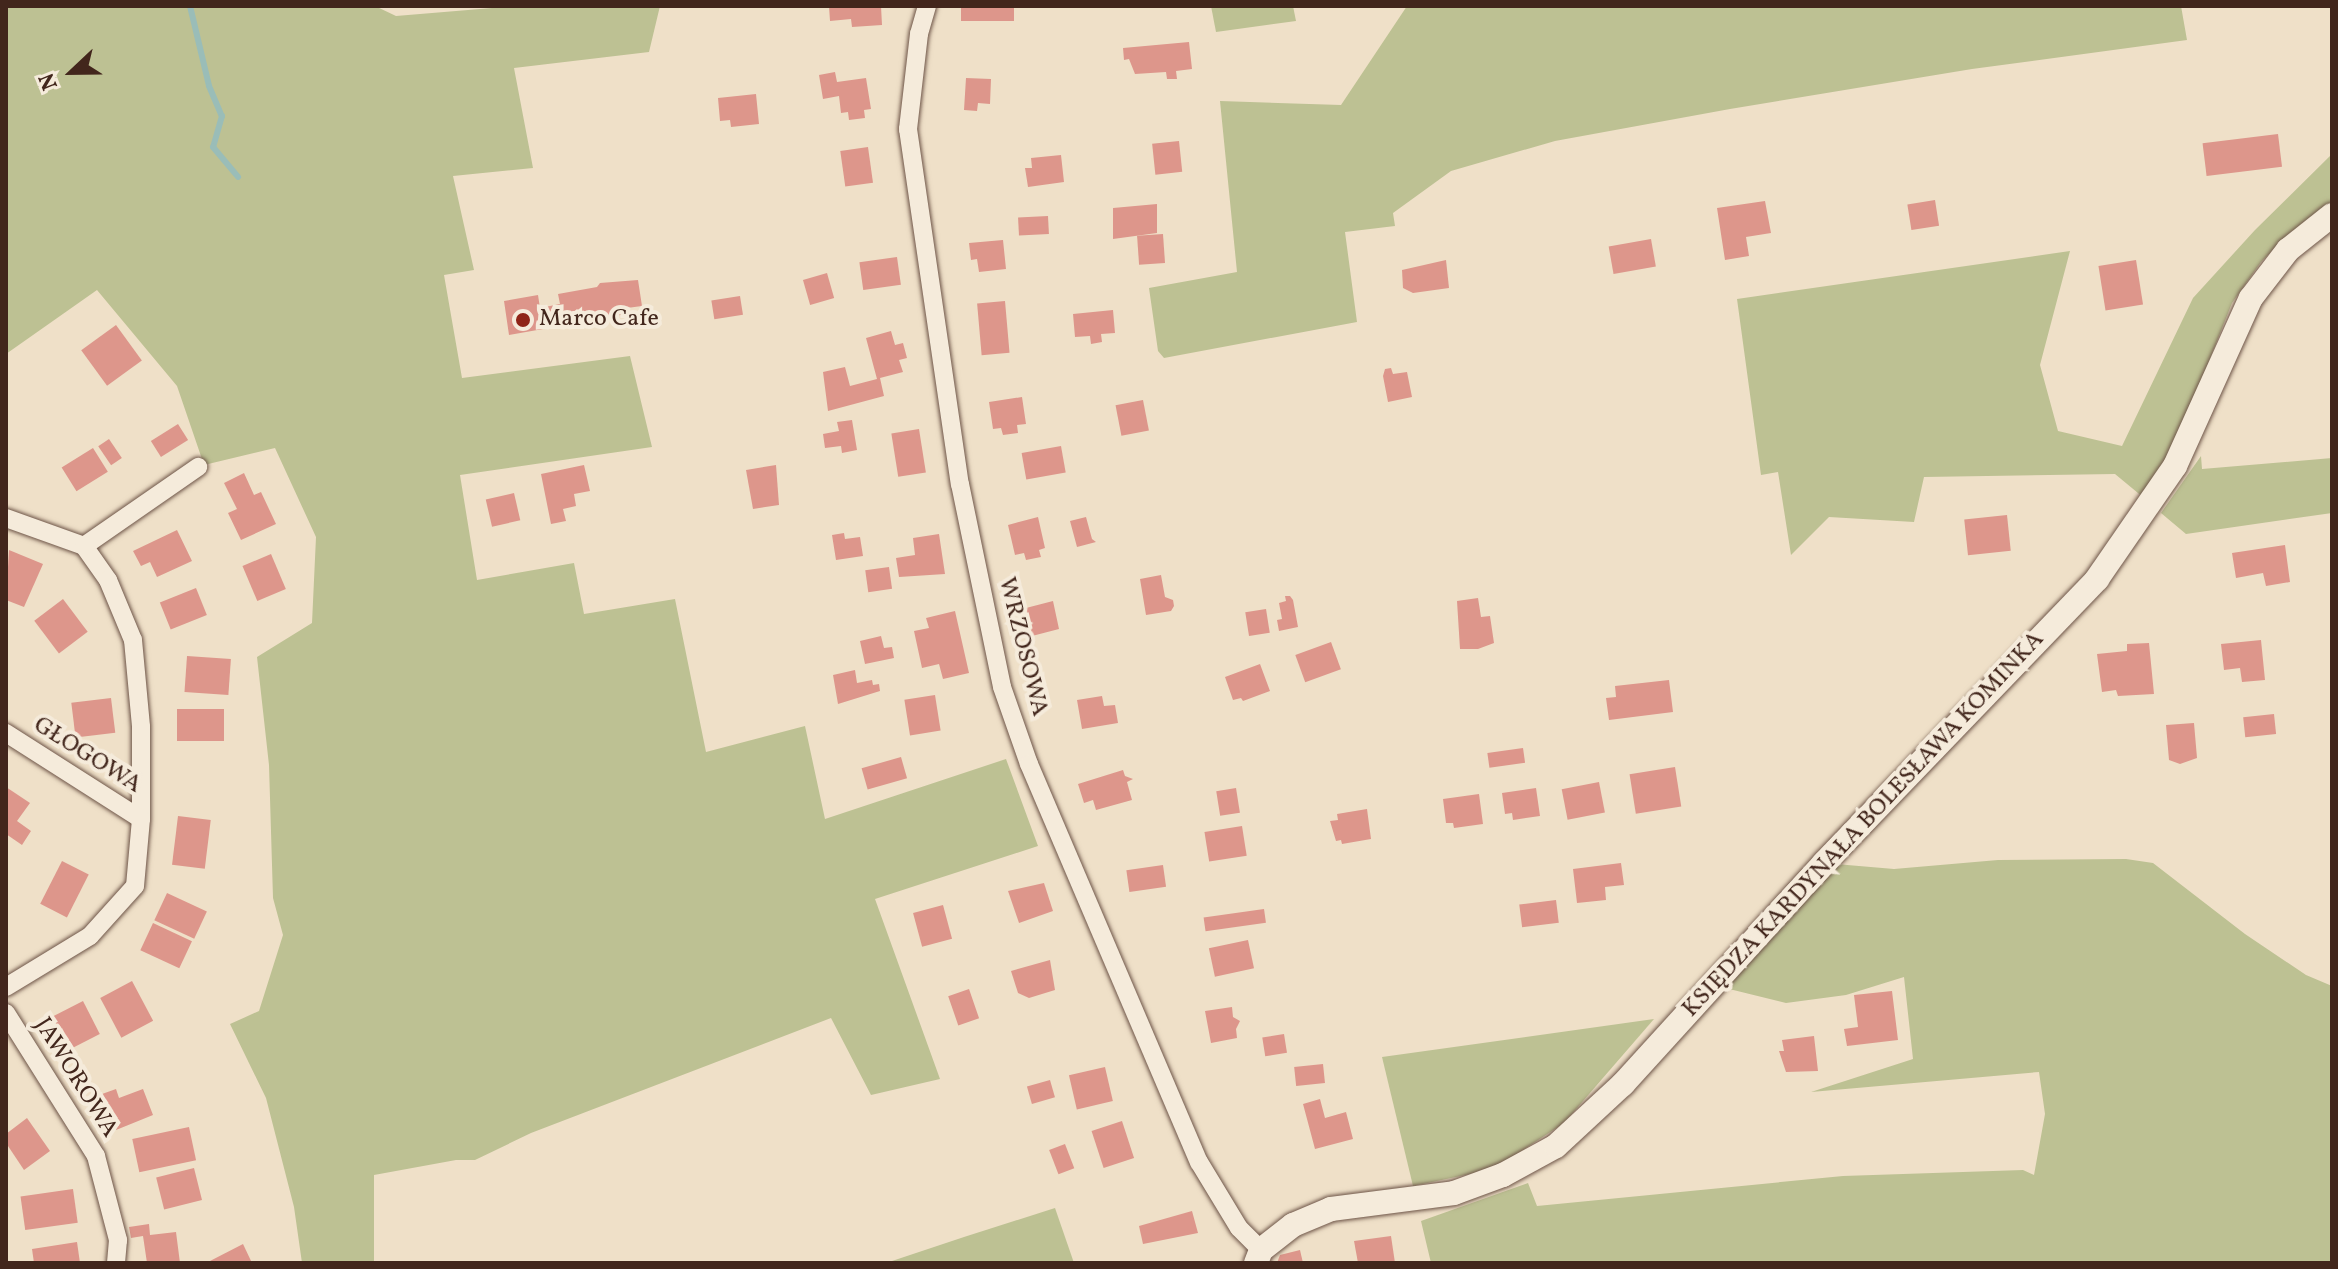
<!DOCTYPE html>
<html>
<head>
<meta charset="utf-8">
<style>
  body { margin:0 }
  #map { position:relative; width:2338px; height:1269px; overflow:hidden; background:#efe0c8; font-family:Vollkorn,serif }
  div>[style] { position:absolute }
  .green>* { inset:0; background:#bdc193 }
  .stream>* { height:6px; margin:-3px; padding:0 3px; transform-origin:3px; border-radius:3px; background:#9abdb8 }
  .building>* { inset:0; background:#dd968b; transform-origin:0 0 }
  .roads { filter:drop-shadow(0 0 2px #6d5447) drop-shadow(0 0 2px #6d5447) }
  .minor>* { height:18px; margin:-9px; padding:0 9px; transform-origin:9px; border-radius:9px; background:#f5ebdb }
  .tertiary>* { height:24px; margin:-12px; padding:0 12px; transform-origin:12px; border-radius:12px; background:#f5ebdb }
  .dots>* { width:22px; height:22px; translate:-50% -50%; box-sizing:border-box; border:4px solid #f5ebdb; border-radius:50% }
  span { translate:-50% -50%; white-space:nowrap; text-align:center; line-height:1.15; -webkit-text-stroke:8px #f5ebdb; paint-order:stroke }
  .poi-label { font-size:24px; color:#42261c }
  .left { translate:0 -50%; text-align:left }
  .street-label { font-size:24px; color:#42261c }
  .frame { position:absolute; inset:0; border:8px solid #42261c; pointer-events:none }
  .north { position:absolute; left:32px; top:32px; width:80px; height:80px; -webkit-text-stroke:6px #f5ebdb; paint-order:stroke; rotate:248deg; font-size:22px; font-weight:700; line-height:32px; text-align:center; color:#42261c }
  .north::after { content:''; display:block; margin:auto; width:28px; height:36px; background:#42261c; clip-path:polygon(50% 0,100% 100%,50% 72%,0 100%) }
</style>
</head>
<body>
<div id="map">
  <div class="green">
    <div style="clip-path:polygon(6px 6px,375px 6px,396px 16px,516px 6px,660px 6px,649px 52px,514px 68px,533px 168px,453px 176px,474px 270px,444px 275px,462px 378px,630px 356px,652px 447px,460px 475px,477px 580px,574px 563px,584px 614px,675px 599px,706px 752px,805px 726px,825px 819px,1006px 759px,1038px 846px,875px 899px,940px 1079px,871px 1095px,831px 1018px,531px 1133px,475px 1160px,456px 1160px,374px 1175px,374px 1263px,302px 1263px,294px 1207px,266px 1098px,230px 1024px,259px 1011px,283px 935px,273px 898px,269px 765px,257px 657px,312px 623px,316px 537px,275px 448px,204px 465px,177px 386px,97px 290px,6px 354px)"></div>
    <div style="clip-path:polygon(1211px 6px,1293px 6px,1296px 21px,1216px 32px)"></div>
    <div style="clip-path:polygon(1407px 6px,2181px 6px,2187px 40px,1972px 69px,1730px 109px,1555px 141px,1451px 171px,1393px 213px,1395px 226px,1345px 232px,1357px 322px,1164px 358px,1158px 351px,1149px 288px,1237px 272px,1220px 101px,1341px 105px)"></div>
    <div style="clip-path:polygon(2332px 154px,2332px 205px,2285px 238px,2261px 262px,2232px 303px,2173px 452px,2144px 498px,2115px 474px,1924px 477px,1914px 522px,1829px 517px,1791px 555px,1778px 472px,1761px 475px,1737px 299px,2070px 251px,2040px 365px,2058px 431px,2122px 446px,2193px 298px,2255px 230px)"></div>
    <div style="clip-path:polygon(2201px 456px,2202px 469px,2332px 458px,2332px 513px,2186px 534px,2161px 513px)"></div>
    <div style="clip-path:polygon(2126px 859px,2153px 863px,2245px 934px,2306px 975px,2332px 986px,2332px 1263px,1431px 1263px,1421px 1221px,1528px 1183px,1537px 1206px,1843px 1176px,2023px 1170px,2034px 1175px,2045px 1114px,2039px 1072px,1811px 1092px,1913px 1059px,1904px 977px,1846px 995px,1786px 1003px,1713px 985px,1824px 863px,1894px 869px,1998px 860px)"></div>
    <div style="clip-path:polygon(1654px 1019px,1564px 1123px,1494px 1169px,1413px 1186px,1382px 1057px)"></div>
    <div style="clip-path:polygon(1055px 1208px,1074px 1263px,886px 1263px,964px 1237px)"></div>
  </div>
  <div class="stream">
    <div style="left:190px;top:6px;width:82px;rotate:76.6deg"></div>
    <div style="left:209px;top:86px;width:33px;rotate:67deg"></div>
    <div style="left:222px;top:116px;width:32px;rotate:106deg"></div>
    <div style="left:213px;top:147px;width:39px;rotate:50deg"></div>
  </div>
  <div class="building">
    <div style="clip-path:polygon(829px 6px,881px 6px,882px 25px,852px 27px,851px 19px,830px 21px)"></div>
    <div style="left:961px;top:6px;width:53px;height:15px"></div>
    <div style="clip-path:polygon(1189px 42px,1192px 69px,1176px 71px,1177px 79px,1167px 79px,1166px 72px,1135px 74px,1129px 59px,1124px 60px,1123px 48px)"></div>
    <div style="clip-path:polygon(835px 72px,837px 82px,866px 78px,871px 109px,864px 110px,865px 118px,849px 120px,848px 112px,841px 113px,839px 96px,823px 99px,819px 75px)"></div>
    <div style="clip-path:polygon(966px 78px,991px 79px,990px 104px,978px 103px,977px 111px,964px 110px)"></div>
    <div style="clip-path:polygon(756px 94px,759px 124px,731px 127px,730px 120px,720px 121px,718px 98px)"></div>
    <div style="left:2278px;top:134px;width:33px;height:76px;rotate:83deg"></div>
    <div style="left:1179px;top:141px;width:31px;height:27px;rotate:84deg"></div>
    <div style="left:868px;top:147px;width:36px;height:28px;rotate:82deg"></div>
    <div style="clip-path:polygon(1061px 155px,1064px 182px,1028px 187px,1025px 168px,1032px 168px,1031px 158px)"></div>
    <div style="left:1935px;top:200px;width:26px;height:28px;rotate:81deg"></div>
    <div style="clip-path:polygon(1765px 201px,1771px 233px,1746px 237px,1749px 256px,1725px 260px,1717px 208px)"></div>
    <div style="clip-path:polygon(1157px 204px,1157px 233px,1113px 239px,1113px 208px)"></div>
    <div style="left:1048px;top:216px;width:18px;height:30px;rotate:87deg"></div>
    <div style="left:1163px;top:234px;width:29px;height:26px;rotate:86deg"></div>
    <div style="left:1651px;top:239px;width:28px;height:43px;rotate:80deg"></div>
    <div style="clip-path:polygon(1003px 240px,1006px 269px,979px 272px,977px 259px,971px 260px,969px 243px)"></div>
    <div style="left:897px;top:257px;width:28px;height:38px;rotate:82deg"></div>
    <div style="clip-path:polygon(1446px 260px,1449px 288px,1413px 293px,1403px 288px,1402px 270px)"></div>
    <div style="left:2136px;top:260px;width:45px;height:38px;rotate:81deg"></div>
    <div style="left:827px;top:273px;width:26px;height:25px;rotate:74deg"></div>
    <div style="clip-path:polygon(638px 280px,642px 306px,627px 308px,628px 314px,563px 323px,561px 315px,542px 318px,543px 329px,509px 335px,504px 301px,538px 295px,540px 308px,560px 304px,558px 294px,597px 287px,600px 283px)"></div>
    <div style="left:740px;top:296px;width:19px;height:29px;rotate:81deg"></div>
    <div style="left:1005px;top:301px;width:52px;height:28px;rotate:85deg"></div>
    <div style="clip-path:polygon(1113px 310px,1115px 333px,1101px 334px,1102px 342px,1091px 344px,1090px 336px,1075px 337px,1073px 314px)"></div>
    <div style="left:116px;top:325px;width:44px;height:43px;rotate:54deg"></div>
    <div style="clip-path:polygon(891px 331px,895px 345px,903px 343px,907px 358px,899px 360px,903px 372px,880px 378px,884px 396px,828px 411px,823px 372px,845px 367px,850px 386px,877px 379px,866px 338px)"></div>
    <div style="clip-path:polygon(1391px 368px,1393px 374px,1407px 372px,1412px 397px,1388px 402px,1383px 376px,1385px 369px)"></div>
    <div style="clip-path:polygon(1022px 397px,1026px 424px,1017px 425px,1018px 433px,1003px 435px,1001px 428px,993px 429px,989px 402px)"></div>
    <div style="left:1143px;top:400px;width:31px;height:28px;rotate:79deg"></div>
    <div style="clip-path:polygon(852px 420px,857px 450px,842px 453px,841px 446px,825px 448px,823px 434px,839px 431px,837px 422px)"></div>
    <div style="left:178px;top:424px;width:19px;height:32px;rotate:58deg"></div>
    <div style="left:919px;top:429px;width:44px;height:28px;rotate:81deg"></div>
    <div style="left:109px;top:439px;width:23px;height:13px;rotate:56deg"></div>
    <div style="left:1061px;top:446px;width:27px;height:40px;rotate:80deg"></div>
    <div style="left:93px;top:448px;width:28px;height:37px;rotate:58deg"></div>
    <div style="clip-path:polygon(584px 465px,590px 491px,574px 494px,576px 506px,563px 509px,566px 521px,551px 524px,541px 474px)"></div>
    <div style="clip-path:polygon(776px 465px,779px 505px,753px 509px,746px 470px)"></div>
    <div style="clip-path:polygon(244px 473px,254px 495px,261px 492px,276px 524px,241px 540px,228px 513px,237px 509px,224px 483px)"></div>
    <div style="left:514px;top:493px;width:28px;height:29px;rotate:77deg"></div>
    <div style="left:2007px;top:515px;width:36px;height:43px;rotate:84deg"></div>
    <div style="clip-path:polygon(1038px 517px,1045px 548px,1039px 550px,1041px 557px,1026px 560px,1024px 553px,1015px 555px,1008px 525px)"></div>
    <div style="clip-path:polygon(1086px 517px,1092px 539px,1096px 542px,1077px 547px,1070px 521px)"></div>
    <div style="clip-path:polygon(177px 530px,192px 561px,157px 577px,150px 562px,141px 566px,133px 551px)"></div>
    <div style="clip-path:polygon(844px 533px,845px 539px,860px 537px,863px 556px,836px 560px,832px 535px)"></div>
    <div style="clip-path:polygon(939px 534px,945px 574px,899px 577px,896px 558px,915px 555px,913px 538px)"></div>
    <div style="clip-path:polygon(2285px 545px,2290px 582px,2266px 586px,2263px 573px,2236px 578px,2232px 553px)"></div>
    <div style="clip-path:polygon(9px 550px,43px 564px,24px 607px,6px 600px)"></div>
    <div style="left:271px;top:554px;width:38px;height:31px;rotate:67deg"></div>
    <div style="left:889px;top:567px;width:22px;height:24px;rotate:82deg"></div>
    <div style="clip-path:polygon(1161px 575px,1165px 597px,1173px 600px,1174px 606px,1171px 611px,1146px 615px,1140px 579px)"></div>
    <div style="left:196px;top:588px;width:29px;height:39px;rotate:68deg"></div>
    <div style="clip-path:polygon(1285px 596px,1290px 596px,1293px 600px,1298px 627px,1279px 631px,1277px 620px,1282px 619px,1279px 603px,1286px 601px)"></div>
    <div style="clip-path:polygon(1478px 598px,1481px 617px,1490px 616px,1494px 643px,1478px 649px,1460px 649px,1457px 601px)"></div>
    <div style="left:63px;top:599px;width:41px;height:36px;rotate:53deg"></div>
    <div style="clip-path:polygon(1053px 601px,1059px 629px,1032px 636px,1031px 630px,1022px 632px,1020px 622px,1029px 620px,1026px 608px)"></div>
    <div style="left:1266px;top:609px;width:24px;height:21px;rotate:81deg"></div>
    <div style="clip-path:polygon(955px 611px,969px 673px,943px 679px,939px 664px,922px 668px,914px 631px,929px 628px,926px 618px)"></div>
    <div style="clip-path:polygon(881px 636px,884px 648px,892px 647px,894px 658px,865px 664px,860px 641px)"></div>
    <div style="clip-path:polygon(2261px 640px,2265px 680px,2242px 682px,2240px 668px,2224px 670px,2221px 644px)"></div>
    <div style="left:1331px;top:642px;width:29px;height:38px;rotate:70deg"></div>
    <div style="clip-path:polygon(2149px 643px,2154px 694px,2118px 696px,2116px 690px,2102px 692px,2097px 654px,2127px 651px,2127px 644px)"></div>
    <div style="left:187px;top:656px;width:44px;height:36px;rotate:4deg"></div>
    <div style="clip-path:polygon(1260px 664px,1270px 691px,1243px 701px,1241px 698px,1233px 700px,1225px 677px)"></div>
    <div style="clip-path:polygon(855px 670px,857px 683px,872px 680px,873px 685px,879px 684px,880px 691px,838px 704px,833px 675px)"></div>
    <div style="clip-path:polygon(1669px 680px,1673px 712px,1609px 720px,1606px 698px,1616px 697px,1615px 686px)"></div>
    <div style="left:935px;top:695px;width:36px;height:31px;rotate:81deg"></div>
    <div style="clip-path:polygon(1102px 696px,1104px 706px,1115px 705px,1118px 723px,1082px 729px,1077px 700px)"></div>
    <div style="left:111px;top:698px;width:35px;height:40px;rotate:83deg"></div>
    <div style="left:224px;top:709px;width:32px;height:47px;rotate:90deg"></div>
    <div style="left:2274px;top:714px;width:20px;height:31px;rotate:84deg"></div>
    <div style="clip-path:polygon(2194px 723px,2197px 758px,2180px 764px,2169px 760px,2166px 725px)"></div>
    <div style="left:1523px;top:748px;width:15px;height:36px;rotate:82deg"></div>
    <div style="left:901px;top:757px;width:22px;height:41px;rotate:74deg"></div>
    <div style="left:1675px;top:767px;width:40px;height:46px;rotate:81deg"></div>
    <div style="clip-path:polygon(1123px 770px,1125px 776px,1133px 779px,1127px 782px,1132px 800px,1096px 810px,1093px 800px,1084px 803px,1078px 784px)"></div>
    <div style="left:1599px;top:782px;width:31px;height:38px;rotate:79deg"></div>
    <div style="clip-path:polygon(6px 787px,30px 803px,17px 821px,31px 831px,22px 845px,6px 834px)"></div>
    <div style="left:1236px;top:788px;width:25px;height:20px;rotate:81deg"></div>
    <div style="clip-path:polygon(1536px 788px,1540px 816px,1513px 820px,1512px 813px,1505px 814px,1502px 793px)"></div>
    <div style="clip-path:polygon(1479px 794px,1483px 824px,1454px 828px,1453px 823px,1446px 823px,1443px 799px)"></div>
    <div style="clip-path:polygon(1367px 809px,1371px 839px,1342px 844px,1341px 840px,1336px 841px,1330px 821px,1338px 820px,1337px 814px)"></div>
    <div style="left:178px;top:816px;width:33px;height:49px;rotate:7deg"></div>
    <div style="left:1242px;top:826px;width:30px;height:38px;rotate:81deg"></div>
    <div style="left:62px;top:861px;width:30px;height:48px;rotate:27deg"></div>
    <div style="clip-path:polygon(1621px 863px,1624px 885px,1605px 887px,1606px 900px,1577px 903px,1573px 869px)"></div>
    <div style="left:1163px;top:865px;width:22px;height:37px;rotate:82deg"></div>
    <div style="clip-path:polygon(1044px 883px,1053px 911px,1019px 923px,1008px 891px)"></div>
    <div style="left:167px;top:893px;width:44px;height:30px;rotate:25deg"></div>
    <div style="left:1556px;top:900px;width:23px;height:37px;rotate:83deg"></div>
    <div style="left:943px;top:905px;width:35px;height:31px;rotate:75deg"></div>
    <div style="left:1264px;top:909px;width:14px;height:61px;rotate:82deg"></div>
    <div style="left:153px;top:923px;width:43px;height:30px;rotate:25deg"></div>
    <div style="left:1248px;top:940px;width:29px;height:40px;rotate:78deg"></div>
    <div style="clip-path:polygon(1050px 960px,1055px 990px,1029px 998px,1018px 993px,1011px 971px)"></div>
    <div style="left:132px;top:981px;width:45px;height:36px;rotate:62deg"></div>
    <div style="left:969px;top:989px;width:31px;height:22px;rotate:71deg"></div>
    <div style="clip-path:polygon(1892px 991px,1898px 1040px,1847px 1046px,1844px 1029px,1858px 1027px,1854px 995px)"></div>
    <div style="left:83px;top:1001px;width:37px;height:34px;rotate:63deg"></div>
    <div style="clip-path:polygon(1232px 1007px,1233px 1017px,1240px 1021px,1236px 1029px,1237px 1038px,1211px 1043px,1205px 1011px)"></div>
    <div style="left:1284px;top:1034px;width:19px;height:22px;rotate:81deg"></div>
    <div style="clip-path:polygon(1814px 1036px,1818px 1071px,1786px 1072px,1779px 1051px,1784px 1051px,1782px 1040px)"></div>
    <div style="left:1323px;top:1064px;width:19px;height:29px;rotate:84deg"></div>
    <div style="left:1105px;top:1067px;width:35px;height:37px;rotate:77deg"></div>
    <div style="left:1050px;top:1080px;width:18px;height:24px;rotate:74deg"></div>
    <div style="clip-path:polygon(116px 1089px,119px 1098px,143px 1089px,153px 1115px,116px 1130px,102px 1094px)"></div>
    <div style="clip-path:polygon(1320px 1099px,1325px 1118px,1346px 1112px,1353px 1139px,1315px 1149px,1303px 1104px)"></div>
    <div style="clip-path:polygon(27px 1118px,50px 1151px,24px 1170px,6px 1143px,6px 1134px)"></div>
    <div style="left:1122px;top:1121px;width:39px;height:32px;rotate:72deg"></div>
    <div style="left:189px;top:1127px;width:34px;height:58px;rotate:78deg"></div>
    <div style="left:1065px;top:1144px;width:26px;height:17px;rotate:69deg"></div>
    <div style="left:194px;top:1168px;width:33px;height:39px;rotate:76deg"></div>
    <div style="left:73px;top:1189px;width:34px;height:53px;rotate:82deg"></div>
    <div style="clip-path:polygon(1192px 1211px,1198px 1233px,1143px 1244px,1139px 1226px)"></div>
    <div style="clip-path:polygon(149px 1224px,150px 1235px,176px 1232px,180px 1263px,147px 1263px,143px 1236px,131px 1238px,129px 1227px)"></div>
    <div style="clip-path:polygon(1391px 1236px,1395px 1263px,1358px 1263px,1354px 1241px)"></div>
    <div style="clip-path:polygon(77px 1242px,80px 1263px,34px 1263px,32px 1249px)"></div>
    <div style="clip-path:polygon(243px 1244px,252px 1263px,212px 1263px,210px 1261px)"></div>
    <div style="clip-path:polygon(1300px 1250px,1303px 1263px,1277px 1263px,1280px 1255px)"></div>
  </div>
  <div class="roads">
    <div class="minor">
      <div style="left:927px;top:6px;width:29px;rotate:106deg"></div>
      <div style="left:919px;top:34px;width:96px;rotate:96.6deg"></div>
      <div style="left:908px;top:129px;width:359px;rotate:81.7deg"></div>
      <div style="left:960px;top:484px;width:207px;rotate:78.3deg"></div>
      <div style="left:1002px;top:687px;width:82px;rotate:70.7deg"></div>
      <div style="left:1029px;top:764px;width:433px;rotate:66.9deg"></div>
      <div style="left:1199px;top:1162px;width:77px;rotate:58.8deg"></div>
      <div style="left:1239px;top:1228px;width:31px;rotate:45deg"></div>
      <div style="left:6px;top:518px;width:83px;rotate:19.7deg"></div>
      <div style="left:84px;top:546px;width:42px;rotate:54.8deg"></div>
      <div style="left:108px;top:580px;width:65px;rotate:67.4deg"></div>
      <div style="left:133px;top:640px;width:87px;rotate:84.7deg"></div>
      <div style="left:141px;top:727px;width:92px;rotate:90deg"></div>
      <div style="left:141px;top:819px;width:67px;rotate:95.1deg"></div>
      <div style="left:135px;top:886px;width:67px;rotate:132deg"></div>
      <div style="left:90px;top:936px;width:98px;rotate:148.7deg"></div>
      <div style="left:84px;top:546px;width:139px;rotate:-34.7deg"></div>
      <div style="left:6px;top:733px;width:160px;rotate:32.5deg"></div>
      <div style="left:6px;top:1013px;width:169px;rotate:57.8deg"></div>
      <div style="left:96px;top:1156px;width:87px;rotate:75.3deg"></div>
      <div style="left:118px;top:1240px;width:23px;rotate:95deg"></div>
    </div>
    <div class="tertiary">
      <div style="left:1256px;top:1263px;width:14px;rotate:-69deg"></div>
      <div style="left:1261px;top:1250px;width:41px;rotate:-38deg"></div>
      <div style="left:1293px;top:1225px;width:41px;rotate:-22.8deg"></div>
      <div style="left:1331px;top:1209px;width:124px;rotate:-7.4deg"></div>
      <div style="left:1454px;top:1193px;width:52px;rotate:-20.2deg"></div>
      <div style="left:1503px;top:1175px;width:60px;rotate:-28.7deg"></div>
      <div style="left:1556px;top:1146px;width:91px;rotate:-42.8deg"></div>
      <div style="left:1623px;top:1084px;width:299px;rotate:-47.7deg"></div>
      <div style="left:1824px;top:863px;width:394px;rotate:-46.1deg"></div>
      <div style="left:2097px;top:579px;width:137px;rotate:-55.4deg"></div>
      <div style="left:2175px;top:466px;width:184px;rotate:-65.7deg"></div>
      <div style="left:2251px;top:298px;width:61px;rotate:-52.4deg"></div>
      <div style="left:2288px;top:250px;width:56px;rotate:-38.5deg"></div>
    </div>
  </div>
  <div class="dots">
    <div style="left:523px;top:320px;background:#8f2418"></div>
  </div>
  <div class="poi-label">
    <span class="left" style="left:539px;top:320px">Marco Cafe</span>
  </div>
  <div class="street-label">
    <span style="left:1022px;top:647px;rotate:76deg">WRZOSOWA</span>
    <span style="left:87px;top:756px;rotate:32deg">GŁOGOWA</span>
    <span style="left:1864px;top:825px;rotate:-47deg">KSIĘDZA KARDYNAŁA BOLESŁAWA KOMINKA</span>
    <span style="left:75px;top:1078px;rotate:58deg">JAWOROWA</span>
  </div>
  <div class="frame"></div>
  <div class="north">N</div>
</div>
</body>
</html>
